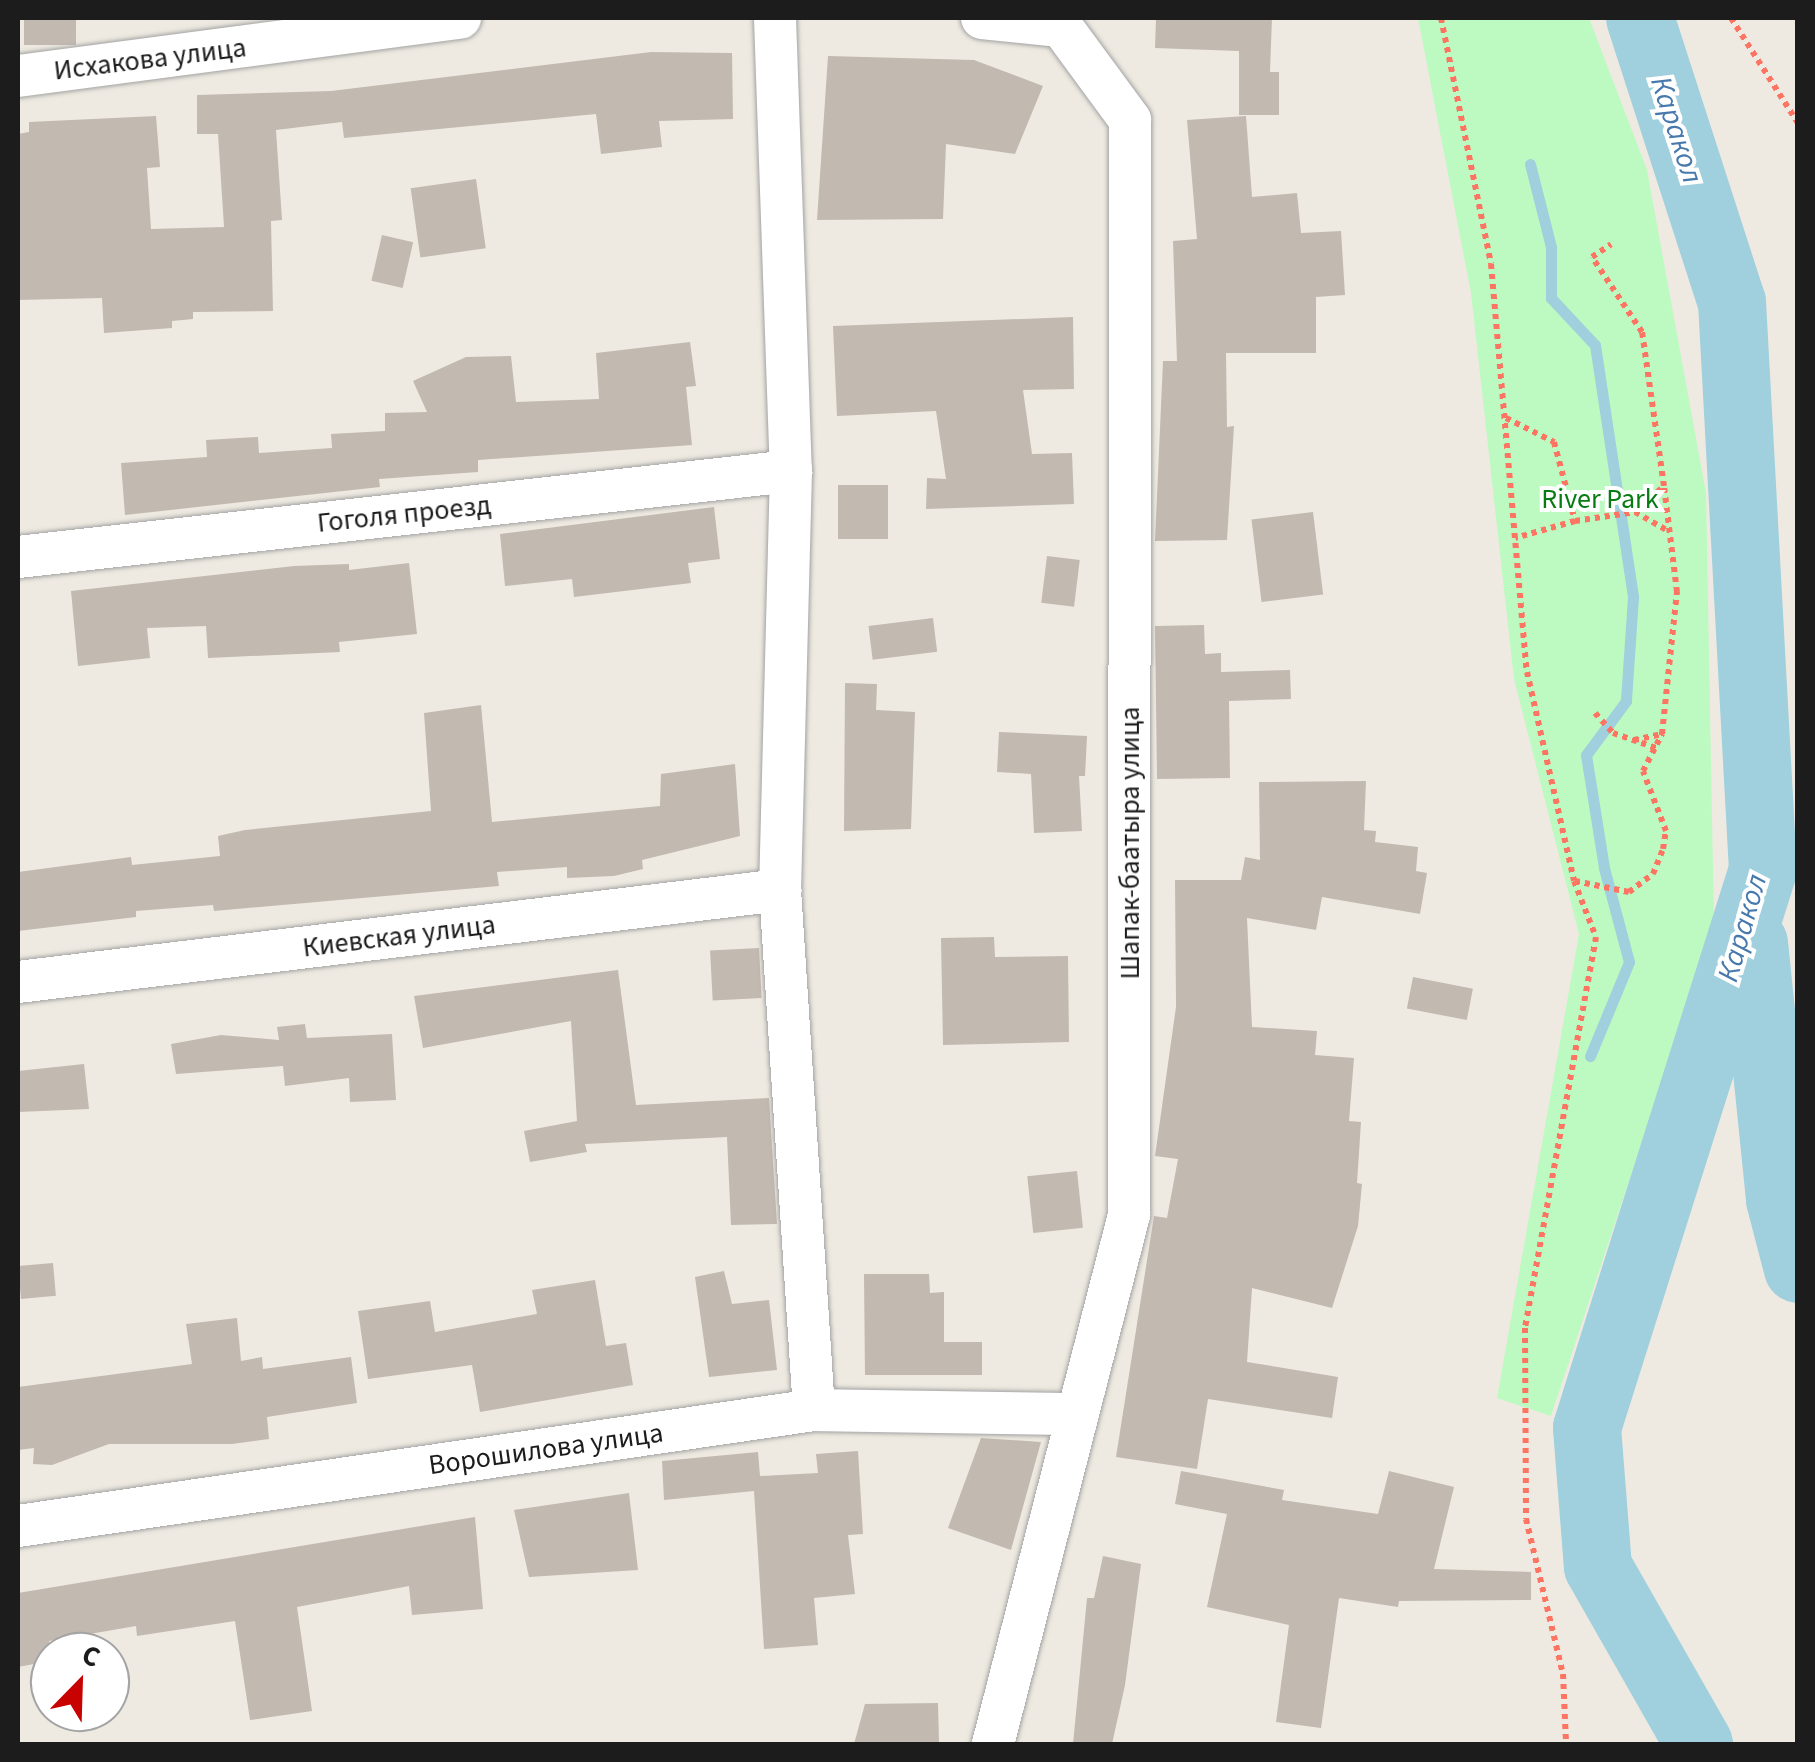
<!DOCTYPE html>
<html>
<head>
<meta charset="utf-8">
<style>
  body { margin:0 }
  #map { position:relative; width:1815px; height:1762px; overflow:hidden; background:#eeeae1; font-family:"Source Sans 3",sans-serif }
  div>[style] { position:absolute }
  .park>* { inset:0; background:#bcfac1 }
  .stream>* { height:11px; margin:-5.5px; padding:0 5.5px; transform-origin:5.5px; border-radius:5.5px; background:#a0cfdd }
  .river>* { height:68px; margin:-34px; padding:0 34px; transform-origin:34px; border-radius:34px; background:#a0cfdd }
  .building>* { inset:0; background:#c2b9b1; transform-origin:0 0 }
  .path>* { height:6px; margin-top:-3px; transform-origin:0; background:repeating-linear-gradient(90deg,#fd7463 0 5px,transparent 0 10px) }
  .roads { filter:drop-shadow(0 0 2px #a3a3a3) drop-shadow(0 0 2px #a3a3a3) }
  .street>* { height:42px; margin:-21px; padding:0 21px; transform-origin:21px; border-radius:21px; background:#fff }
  span { translate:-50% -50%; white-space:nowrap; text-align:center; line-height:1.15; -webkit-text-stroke:8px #fff; paint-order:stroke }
  .street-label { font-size:28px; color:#1c1c1c }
  .park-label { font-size:28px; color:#087c13 }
  .water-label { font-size:30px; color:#4779ad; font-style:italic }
  .frame { position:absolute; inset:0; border:20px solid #1c1c1c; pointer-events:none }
  .north { position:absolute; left:30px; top:1632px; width:100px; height:100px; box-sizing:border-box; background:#fff; border:2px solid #a4a4a4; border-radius:50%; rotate:23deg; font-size:28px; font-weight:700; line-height:40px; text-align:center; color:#1c1c1c }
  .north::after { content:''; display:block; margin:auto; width:35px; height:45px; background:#c80200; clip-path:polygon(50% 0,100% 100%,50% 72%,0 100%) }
</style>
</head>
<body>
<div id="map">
  <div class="park">
    <div style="clip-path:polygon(1418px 18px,1589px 18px,1647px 170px,1706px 493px,1714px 925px,1551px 1416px,1497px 1398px,1579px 934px,1514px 679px,1471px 293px)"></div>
  </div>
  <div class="stream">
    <div style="left:1530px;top:164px;width:86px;rotate:75.8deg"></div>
    <div style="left:1551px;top:247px;width:51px;rotate:90deg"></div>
    <div style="left:1551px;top:298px;width:64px;rotate:46.9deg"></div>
    <div style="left:1595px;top:345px;width:255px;rotate:81.4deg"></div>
    <div style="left:1633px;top:597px;width:104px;rotate:93.9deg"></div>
    <div style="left:1626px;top:701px;width:67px;rotate:126.5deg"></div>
    <div style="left:1586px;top:755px;width:114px;rotate:80.9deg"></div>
    <div style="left:1604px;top:868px;width:97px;rotate:75.1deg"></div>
    <div style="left:1629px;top:962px;width:102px;rotate:112.5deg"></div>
  </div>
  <div class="river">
    <div style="left:1640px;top:18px;width:299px;rotate:72.1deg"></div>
    <div style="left:1732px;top:302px;width:569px;rotate:86.88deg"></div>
    <div style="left:1763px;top:870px;width:585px;rotate:107.51deg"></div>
    <div style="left:1587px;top:1428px;width:139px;rotate:85.5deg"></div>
    <div style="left:1598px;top:1567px;width:204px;rotate:60.3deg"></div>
    <div style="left:1754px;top:943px;width:258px;rotate:84.2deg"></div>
    <div style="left:1780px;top:1200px;width:71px;rotate:75.4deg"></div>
  </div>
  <div class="building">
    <div style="left:24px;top:18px;width:52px;height:27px"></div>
    <div style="clip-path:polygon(1156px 18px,1272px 18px,1270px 72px,1279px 72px,1279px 115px,1239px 115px,1239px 51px,1155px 48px)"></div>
    <div style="clip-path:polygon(651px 52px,732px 53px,733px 119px,659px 121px,662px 147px,601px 154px,596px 114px,344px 138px,342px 122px,276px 130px,282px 220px,271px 221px,273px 311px,193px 312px,193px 319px,172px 321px,172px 328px,104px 333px,102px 298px,18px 300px,18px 134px,29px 132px,29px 122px,156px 116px,160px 167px,147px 168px,151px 229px,224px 227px,218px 134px,197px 134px,197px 95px,331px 91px)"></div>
    <div style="clip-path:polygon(828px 56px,974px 60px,1043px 86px,1015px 154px,946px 144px,943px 219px,817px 220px)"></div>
    <div style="clip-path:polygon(1246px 116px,1252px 197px,1297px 193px,1301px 233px,1341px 231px,1345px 295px,1316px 297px,1316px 353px,1226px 353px,1227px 427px,1234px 426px,1227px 540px,1155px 541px,1163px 361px,1177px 361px,1173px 241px,1197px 239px,1187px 120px)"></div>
    <div style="left:476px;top:179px;width:70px;height:66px;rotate:82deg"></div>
    <div style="left:382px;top:235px;width:32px;height:47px;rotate:13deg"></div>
    <div style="clip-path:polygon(1073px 317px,1074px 389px,1023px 390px,1032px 454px,1072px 453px,1074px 504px,926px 509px,927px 478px,946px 479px,936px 411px,837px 416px,833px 326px)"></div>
    <div style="clip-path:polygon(690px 342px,696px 386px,686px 387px,692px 445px,478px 460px,478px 472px,379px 479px,380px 487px,125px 515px,121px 463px,207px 457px,206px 440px,258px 437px,259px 453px,332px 448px,331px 434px,385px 431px,385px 413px,427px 412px,413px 381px,466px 357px,511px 356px,516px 402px,599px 399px,596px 353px)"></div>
    <div style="left:838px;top:485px;width:50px;height:54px"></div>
    <div style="clip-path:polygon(714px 507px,720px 559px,688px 563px,691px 583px,574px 597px,572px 579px,505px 586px,500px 534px)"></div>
    <div style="left:1313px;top:512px;width:83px;height:62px;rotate:83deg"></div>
    <div style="left:1047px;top:556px;width:33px;height:47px;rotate:7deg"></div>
    <div style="clip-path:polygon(409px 563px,417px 634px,339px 642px,340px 652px,208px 658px,206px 626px,147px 628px,150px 658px,78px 666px,71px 591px,294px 566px,349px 564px,349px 570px)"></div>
    <div style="left:933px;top:618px;width:34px;height:65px;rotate:83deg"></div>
    <div style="clip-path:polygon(1204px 625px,1205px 654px,1221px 653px,1221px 672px,1290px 670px,1291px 699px,1229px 701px,1230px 778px,1157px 779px,1155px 626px)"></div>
    <div style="clip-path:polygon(845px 683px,877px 684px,876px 710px,915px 712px,911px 829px,844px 831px)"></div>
    <div style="clip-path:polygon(481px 705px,492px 822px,660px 806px,661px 774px,735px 764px,740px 836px,642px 860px,643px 869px,614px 876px,567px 878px,567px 867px,497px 872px,499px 886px,214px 911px,213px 905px,136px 911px,136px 917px,18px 931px,18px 872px,131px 857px,132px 865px,220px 856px,218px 836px,245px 830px,431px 811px,424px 713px)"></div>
    <div style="clip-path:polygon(999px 732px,1087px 736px,1085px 776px,1079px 776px,1082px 831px,1034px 833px,1031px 774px,997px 772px)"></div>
    <div style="clip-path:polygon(1366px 781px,1364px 830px,1376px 831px,1375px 842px,1418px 847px,1416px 871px,1427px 873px,1420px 914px,1322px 897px,1316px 930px,1247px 918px,1252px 1027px,1317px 1031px,1315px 1055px,1354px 1058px,1349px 1121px,1361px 1122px,1357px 1183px,1362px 1184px,1358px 1226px,1332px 1308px,1252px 1288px,1247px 1362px,1338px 1377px,1332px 1418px,1208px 1399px,1197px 1469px,1116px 1457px,1154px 1216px,1167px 1218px,1178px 1159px,1155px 1156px,1176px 1007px,1175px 880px,1241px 880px,1245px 857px,1260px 860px,1259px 782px)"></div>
    <div style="clip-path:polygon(994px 937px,995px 957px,1068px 956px,1069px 1042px,943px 1045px,941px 938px)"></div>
    <div style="left:759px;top:948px;width:50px;height:49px;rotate:87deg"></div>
    <div style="clip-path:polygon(618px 970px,636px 1105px,769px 1098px,777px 1224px,731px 1225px,727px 1137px,585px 1144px,587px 1152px,530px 1162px,524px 1131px,577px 1121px,571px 1021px,423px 1048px,414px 996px)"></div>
    <div style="left:1413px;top:977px;width:61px;height:32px;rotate:11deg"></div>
    <div style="clip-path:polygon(305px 1024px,307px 1038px,392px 1034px,396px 1100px,350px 1102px,349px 1078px,285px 1086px,283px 1066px,176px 1074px,171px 1044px,221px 1035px,279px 1040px,277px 1027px)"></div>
    <div style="clip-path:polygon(84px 1064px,89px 1109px,18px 1112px,18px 1071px)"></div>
    <div style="left:1077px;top:1171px;width:57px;height:50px;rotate:84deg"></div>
    <div style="left:53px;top:1263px;width:33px;height:35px;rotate:85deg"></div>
    <div style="clip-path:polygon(724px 1271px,732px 1304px,769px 1300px,777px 1370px,709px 1377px,695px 1277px)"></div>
    <div style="clip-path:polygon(864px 1274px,929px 1274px,930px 1293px,944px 1292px,944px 1342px,982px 1342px,982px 1375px,865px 1375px)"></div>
    <div style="clip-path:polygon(595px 1280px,606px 1346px,626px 1343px,633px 1385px,480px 1412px,472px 1365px,368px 1379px,358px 1311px,430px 1301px,435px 1332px,537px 1314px,532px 1290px)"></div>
    <div style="clip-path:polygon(237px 1318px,241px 1361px,262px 1357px,263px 1369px,351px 1357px,357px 1403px,267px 1417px,269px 1439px,232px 1444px,109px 1444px,52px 1465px,33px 1464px,34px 1448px,18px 1450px,18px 1387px,192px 1364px,186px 1324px)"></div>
    <div style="clip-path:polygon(981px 1438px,1041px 1442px,1011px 1550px,948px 1528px)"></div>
    <div style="clip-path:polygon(858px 1451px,863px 1534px,848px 1535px,855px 1594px,814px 1598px,818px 1645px,764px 1649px,754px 1491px,664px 1500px,662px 1461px,758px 1452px,760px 1476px,818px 1473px,816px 1454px)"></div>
    <div style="clip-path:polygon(1181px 1471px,1284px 1490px,1282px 1500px,1378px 1514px,1389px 1471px,1454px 1487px,1434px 1569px,1531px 1572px,1531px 1600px,1399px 1601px,1398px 1607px,1339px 1598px,1321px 1728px,1276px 1722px,1289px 1625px,1207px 1607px,1227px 1514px,1175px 1504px)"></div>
    <div style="clip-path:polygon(629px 1493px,638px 1570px,529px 1577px,514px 1510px)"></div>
    <div style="clip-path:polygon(475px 1517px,483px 1609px,412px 1615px,409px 1586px,297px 1607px,312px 1711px,250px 1720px,235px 1621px,137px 1636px,136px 1626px,49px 1641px,50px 1661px,18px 1667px,18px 1593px)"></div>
    <div style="clip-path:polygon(1103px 1556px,1141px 1564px,1125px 1685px,1112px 1744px,1073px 1744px,1087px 1598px,1094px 1598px)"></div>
    <div style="clip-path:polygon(938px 1703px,939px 1744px,854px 1744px,865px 1704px)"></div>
  </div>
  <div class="path">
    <div style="left:1441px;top:18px;width:251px;rotate:78.5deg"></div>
    <div style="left:1491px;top:264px;width:410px;rotate:85deg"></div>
    <div style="left:1527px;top:672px;width:214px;rotate:77.3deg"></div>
    <div style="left:1574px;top:881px;width:60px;rotate:68.6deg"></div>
    <div style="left:1596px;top:937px;width:397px;rotate:100.3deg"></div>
    <div style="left:1525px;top:1328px;width:191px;rotate:89.7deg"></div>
    <div style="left:1526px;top:1519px;width:159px;rotate:76.6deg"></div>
    <div style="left:1563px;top:1674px;width:70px;rotate:87.5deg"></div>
    <div style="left:1731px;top:18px;width:125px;rotate:57.5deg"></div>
    <div style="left:1506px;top:418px;width:54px;rotate:26.6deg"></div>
    <div style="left:1554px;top:442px;width:82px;rotate:75.1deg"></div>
    <div style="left:1575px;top:521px;width:62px;rotate:164.2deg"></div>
    <div style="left:1635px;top:512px;width:40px;rotate:29.7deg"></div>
    <div style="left:1575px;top:521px;width:61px;rotate:-8.5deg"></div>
    <div style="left:1635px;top:512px;width:39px;rotate:-42deg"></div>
    <div style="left:1664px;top:486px;width:156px;rotate:-98.1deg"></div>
    <div style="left:1642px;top:332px;width:90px;rotate:-123.7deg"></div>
    <div style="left:1592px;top:257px;width:23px;rotate:-34deg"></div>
    <div style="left:1595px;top:713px;width:27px;rotate:48deg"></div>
    <div style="left:1613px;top:733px;width:49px;rotate:19.2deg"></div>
    <div style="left:1634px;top:740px;width:29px;rotate:-12deg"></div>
    <div style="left:1575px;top:881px;width:55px;rotate:11.5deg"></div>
    <div style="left:1629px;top:892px;width:30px;rotate:-37deg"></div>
    <div style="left:1653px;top:874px;width:27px;rotate:-68deg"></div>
    <div style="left:1663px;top:849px;width:18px;rotate:-81deg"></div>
    <div style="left:1666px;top:831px;width:64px;rotate:-111deg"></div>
    <div style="left:1643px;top:771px;width:42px;rotate:-62.8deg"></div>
    <div style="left:1662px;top:734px;width:143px;rotate:-84deg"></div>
    <div style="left:1677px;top:592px;width:107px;rotate:-97deg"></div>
  </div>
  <div class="roads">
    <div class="street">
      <div style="left:775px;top:18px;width:453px;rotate:88deg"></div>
      <div style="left:791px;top:471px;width:419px;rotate:91.5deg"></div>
      <div style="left:780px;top:890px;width:521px;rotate:86.26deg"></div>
      <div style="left:982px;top:18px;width:79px;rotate:5.8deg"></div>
      <div style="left:1061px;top:26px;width:117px;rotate:53.7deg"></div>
      <div style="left:1130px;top:120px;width:1095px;rotate:90.05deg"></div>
      <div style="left:1129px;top:1215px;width:546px;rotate:104.42deg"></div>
      <div style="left:18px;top:76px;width:446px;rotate:-7.5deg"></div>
      <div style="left:18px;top:557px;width:778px;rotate:-6.35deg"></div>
      <div style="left:18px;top:982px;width:768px;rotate:-6.88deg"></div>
      <div style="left:18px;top:1526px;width:804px;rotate:-8.29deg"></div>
      <div style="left:814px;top:1410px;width:263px;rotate:0.9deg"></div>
    </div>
  </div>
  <div class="street-label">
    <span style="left:150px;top:59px;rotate:-7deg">Исхакова улица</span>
    <span style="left:404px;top:514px;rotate:-6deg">Гоголя проезд</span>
    <span style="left:1130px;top:843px;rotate:-90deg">Шапак-баатыра улица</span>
    <span style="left:399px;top:936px;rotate:-7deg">Киевская улица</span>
    <span style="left:546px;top:1449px;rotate:-8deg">Ворошилова улица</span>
  </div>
  <div class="park-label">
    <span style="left:1600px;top:499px">River Park</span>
  </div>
  <div class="water-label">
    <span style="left:1676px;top:130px;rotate:72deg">Каракол</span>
    <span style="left:1743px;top:928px;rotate:-74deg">Каракол</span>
  </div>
  <div class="frame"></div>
  <div class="north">С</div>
</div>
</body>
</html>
